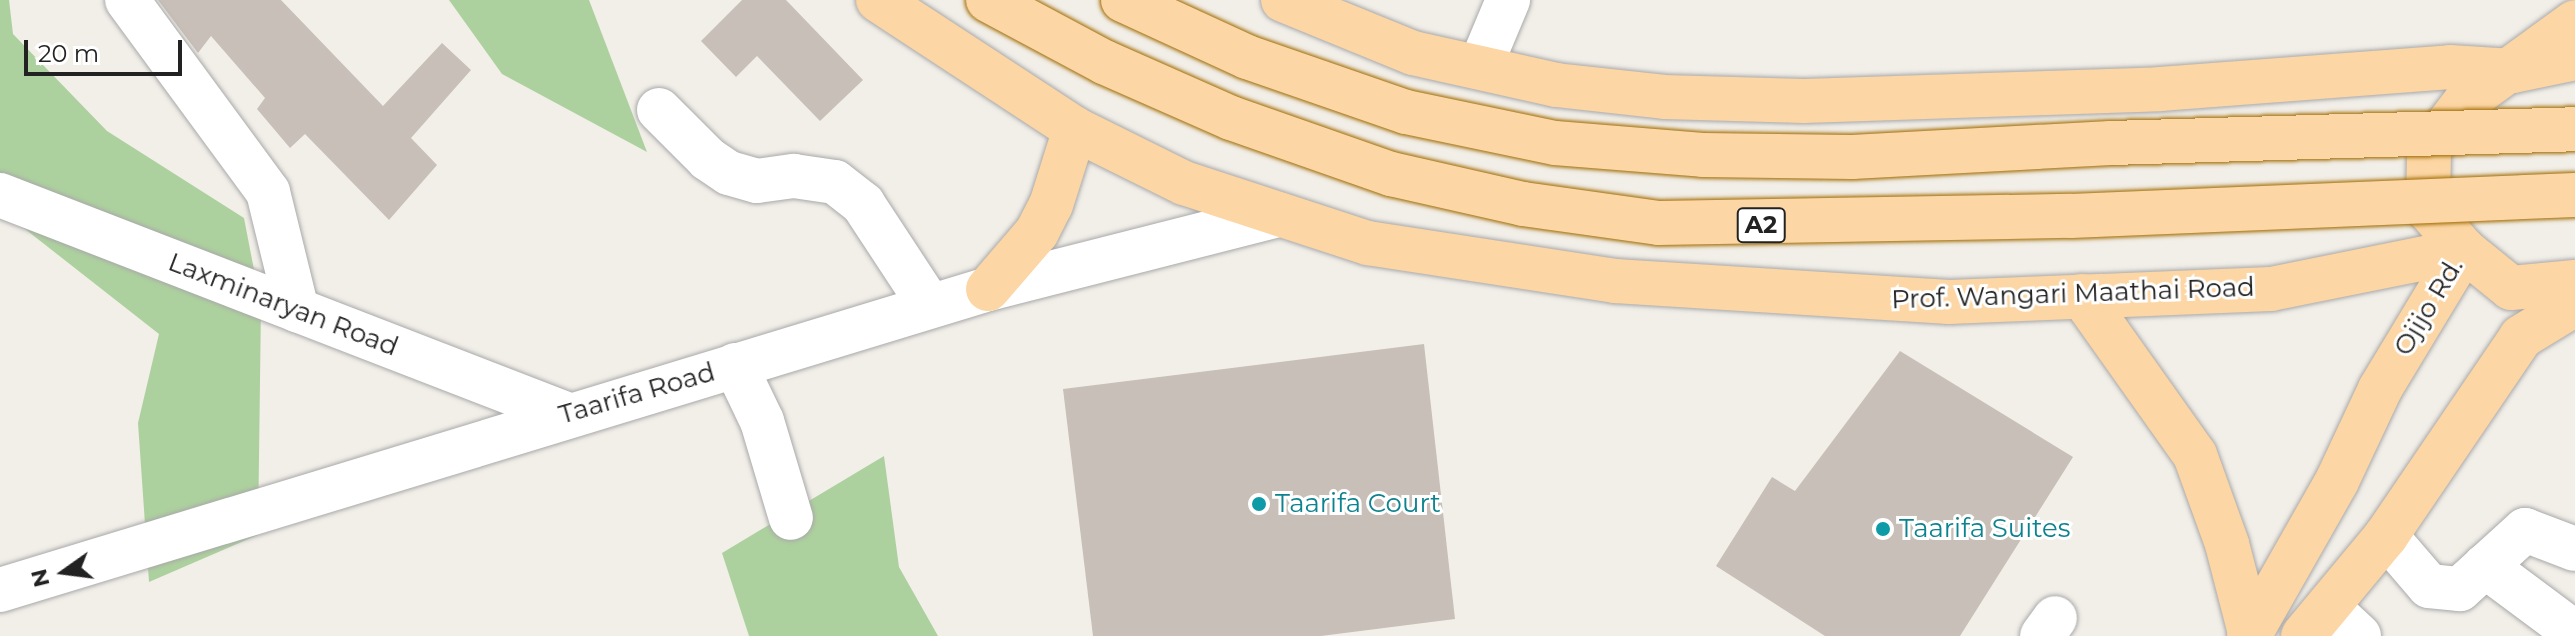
<!DOCTYPE html>
<html>
<head>
<meta charset="utf-8">
<style>
  body { margin:0 }
  #map { position:relative; width:2575px; height:636px; overflow:hidden; background:#f2efe9; font-family:Montserrat,sans-serif }
  div>[style] { position:absolute }
  .forest>* { inset:0; background:#add19e }
  .building>* { inset:0; background:#c7bfb8 }
  .roads { filter:drop-shadow(0 0 2px #a9a9a9) drop-shadow(0 0 2px #a9a9a9) }
  .minor>* { height:44px; margin:-22px; padding:0 22px; transform-origin:22px; border-radius:22px; background:#fff }
  .major>* { height:44px; margin:-22px; padding:0 22px; transform-origin:22px; border-radius:22px; background:#fcd6a4 }
  .bridges { filter:drop-shadow(0 0 2px #a06b00) drop-shadow(0 0 2px #a06b00) }
  .major-bridge>* { height:44px; margin:-22px; padding:0 22px; transform-origin:22px; border-radius:22px; background:#fcd6a4 }
  .dots>* { width:22px; height:22px; translate:-50% -50%; box-sizing:border-box; border:4px solid #fff; border-radius:50% }
  span { translate:-50% -50%; white-space:nowrap; text-align:center; line-height:1.15; -webkit-text-stroke:6px #fff; paint-order:stroke }
  .shield-label span { padding:2px 6px; background:#fff; border:2px solid; border-radius:6px; -webkit-text-stroke-width:0 }
  .shield-label { font-size:24px; color:#222; font-weight:700 }
  .street-label { font-size:26px; color:#222 }
  .culture-label { font-size:26px; color:#0d838f }
  .left { translate:0 -50%; text-align:left }
  .north { position:absolute; left:24px; top:532px; width:80px; height:80px; -webkit-text-stroke:6px #fff; paint-order:stroke; rotate:256deg; font-size:22px; font-weight:700; line-height:32px; text-align:center; color:#222 }
  .north::after { content:''; display:block; margin:auto; width:28px; height:36px; background:#222; clip-path:polygon(50% 0,100% 100%,50% 72%,0 100%) }
  .scale { position:absolute; left:24px; top:40px; width:158px; height:36px; box-sizing:border-box; border:4px solid #222; border-top:0; padding-left:10px; font-size:24px; line-height:28px; white-space:nowrap; color:#222; -webkit-text-stroke:6px #fff; paint-order:stroke }
</style>
</head>
<body>
<div id="map">
  <div class="forest">
    <div style="clip-path:polygon(0 0,9px 0,13px 34px,107px 131px,244px 218px,261px 306px,258px 535px,149px 582px,138px 423px,159px 334px,25px 229px,0 217px)"></div>
    <div style="clip-path:polygon(449px 0,589px 0,647px 152px,502px 74px)"></div>
    <div style="clip-path:polygon(884px 456px,899px 567px,938px 636px,749px 636px,722px 553px)"></div>
  </div>
  <div class="building">
    <div style="clip-path:polygon(158px 0,281px 0,383px 106px,442px 43px,471px 70px,411px 138px,437px 165px,389px 220px,305px 134px,290px 148px,257px 109px,265px 98px,211px 36px,198px 53px)"></div>
    <div style="clip-path:polygon(742px 0,786px 0,863px 80px,820px 121px,757px 56px,736px 77px,701px 41px)"></div>
    <div style="clip-path:polygon(1424px 344px,1455px 619px,1321px 636px,1093px 636px,1063px 389px)"></div>
    <div style="clip-path:polygon(1900px 351px,2073px 457px,1960px 636px,1825px 636px,1716px 566px,1772px 477px,1795px 491px)"></div>
  </div>
  <div class="roads">
    <div class="minor">
      <div style="left:127px;top:0;width:238px;rotate:53.7deg"></div>
      <div style="left:268px;top:192px;width:122px;rotate:76.2deg"></div>
      <div style="left:1480px;top:67px;width:73px;rotate:-67.3deg"></div>
      <div style="left:659px;top:110px;width:69px;rotate:45deg"></div>
      <div style="left:708px;top:159px;width:25px;rotate:34deg"></div>
      <div style="left:729px;top:173px;width:29px;rotate:16deg"></div>
      <div style="left:757px;top:181px;width:37px;rotate:-8deg"></div>
      <div style="left:794px;top:176px;width:41px;rotate:8.3deg"></div>
      <div style="left:835px;top:182px;width:36px;rotate:38deg"></div>
      <div style="left:863px;top:204px;width:122px;rotate:56.7deg"></div>
      <div style="left:0;top:195px;width:607px;rotate:21.15deg"></div>
      <div style="left:735px;top:365px;width:62px;rotate:64.3deg"></div>
      <div style="left:762px;top:421px;width:101px;rotate:73.4deg"></div>
      <div style="left:2386px;top:536px;width:66px;rotate:49.3deg"></div>
      <div style="left:2429px;top:586px;width:31px;rotate:6deg"></div>
      <div style="left:2460px;top:589px;width:88px;rotate:-42.2deg"></div>
      <div style="left:2525px;top:530px;width:53px;rotate:20.8deg"></div>
      <div style="left:2485px;top:566px;width:112px;rotate:36.7deg"></div>
      <div style="left:0;top:590px;width:1033px;rotate:-16.94deg"></div>
      <div style="left:988px;top:289px;width:300px;rotate:-14.3deg"></div>
      <div style="left:2329px;top:608px;width:41px;rotate:43deg"></div>
      <div style="left:2042px;top:636px;width:22px;rotate:-54deg"></div>
    </div>
    <div class="major">
      <div style="left:878px;top:0;width:235px;rotate:33.2deg"></div>
      <div style="left:1075px;top:129px;width:122px;rotate:26.4deg"></div>
      <div style="left:1184px;top:183px;width:194px;rotate:18.1deg"></div>
      <div style="left:1368px;top:243px;width:250px;rotate:8.7deg"></div>
      <div style="left:1615px;top:281px;width:335px;rotate:3.6deg"></div>
      <div style="left:1949px;top:302px;width:322px;rotate:-2.3deg"></div>
      <div style="left:2271px;top:289px;width:197px;rotate:-11.4deg"></div>
      <div style="left:2464px;top:250px;width:60px;rotate:39deg"></div>
      <div style="left:2511px;top:288px;width:64px;rotate:-5.4deg"></div>
      <div style="left:1283px;top:0;width:140px;rotate:22.2deg"></div>
      <div style="left:1413px;top:53px;width:147px;rotate:12.6deg"></div>
      <div style="left:1556px;top:85px;width:109px;rotate:6.3deg"></div>
      <div style="left:1664px;top:97px;width:140px;rotate:1.6deg"></div>
      <div style="left:1804px;top:101px;width:356px;rotate:-1.9deg"></div>
      <div style="left:2160px;top:89px;width:291px;rotate:-4.3deg"></div>
      <div style="left:2450px;top:67px;width:63px;rotate:3.6deg"></div>
      <div style="left:2513px;top:71px;width:63px;rotate:-11.8deg"></div>
      <div style="left:988px;top:289px;width:75px;rotate:-49.3deg"></div>
      <div style="left:1037px;top:232px;width:30px;rotate:-63deg"></div>
      <div style="left:1051px;top:205px;width:80px;rotate:-72.5deg"></div>
      <div style="left:2082px;top:296px;width:195px;rotate:54.6deg"></div>
      <div style="left:2195px;top:455px;width:95px;rotate:70.2deg"></div>
      <div style="left:2227px;top:544px;width:92px;rotate:75.5deg"></div>
      <div style="left:2249px;top:636px;width:178px;rotate:-60.4deg"></div>
      <div style="left:2337px;top:481px;width:102px;rotate:-64.9deg"></div>
      <div style="left:2380px;top:389px;width:162px;rotate:-58.9deg"></div>
      <div style="left:2464px;top:250px;width:55px;rotate:-131.3deg"></div>
      <div style="left:2428px;top:209px;width:60px;rotate:-89deg"></div>
      <div style="left:2429px;top:149px;width:59px;rotate:-52.5deg"></div>
      <div style="left:2465px;top:102px;width:136px;rotate:-36deg"></div>
      <div style="left:2303px;top:636px;width:130px;rotate:-50.3deg"></div>
      <div style="left:2386px;top:536px;width:240px;rotate:-55.8deg"></div>
      <div style="left:2521px;top:337px;width:63px;rotate:-31.4deg"></div>
    </div>
  </div>
  <div class="bridges">
    <div class="major-bridge">
      <div style="left:988px;top:0;width:132px;rotate:28.1deg"></div>
      <div style="left:1104px;top:62px;width:139px;rotate:23.8deg"></div>
      <div style="left:1231px;top:118px;width:170px;rotate:19.3deg"></div>
      <div style="left:1391px;top:174px;width:135px;rotate:12.8deg"></div>
      <div style="left:1523px;top:204px;width:137px;rotate:8deg"></div>
      <div style="left:1659px;top:223px;width:412px;rotate:-1deg"></div>
      <div style="left:2071px;top:216px;width:504px;rotate:-2.39deg"></div>
      <div style="left:1123px;top:0;width:136px;rotate:24.7deg"></div>
      <div style="left:1247px;top:57px;width:168px;rotate:19.1deg"></div>
      <div style="left:1406px;top:112px;width:152px;rotate:11.8deg"></div>
      <div style="left:1555px;top:143px;width:148px;rotate:4.6deg"></div>
      <div style="left:1703px;top:155px;width:149px;rotate:0.8deg"></div>
      <div style="left:1852px;top:157px;width:259px;rotate:-3.1deg"></div>
      <div style="left:2111px;top:143px;width:464px;rotate:-1.7deg"></div>
    </div>
  </div>
  <div class="dots">
    <div style="left:1259px;top:504px;background:#0f9aa8"></div>
    <div style="left:1883px;top:529px;background:#0f9aa8"></div>
  </div>
  <div class="shield-label">
    <span style="left:1761px;top:225px">A2</span>
  </div>
  <div class="street-label">
    <span style="left:2073px;top:294px;rotate:-2deg">Prof. Wangari Maathai Road</span>
    <span style="left:283px;top:305px;rotate:21deg">Laxminaryan Road</span>
    <span style="left:2429px;top:307px;rotate:-59deg">Ojijo Rd.</span>
    <span style="left:637px;top:394px;rotate:-16deg">Taarifa Road</span>
  </div>
  <div class="culture-label">
    <span class="left" style="left:1275px;top:504px">Taarifa Court</span>
    <span class="left" style="left:1899px;top:529px">Taarifa Suites</span>
  </div>
  <div class="north">N</div>
  <div class="scale">20 m</div>
</div>
</body>
</html>
